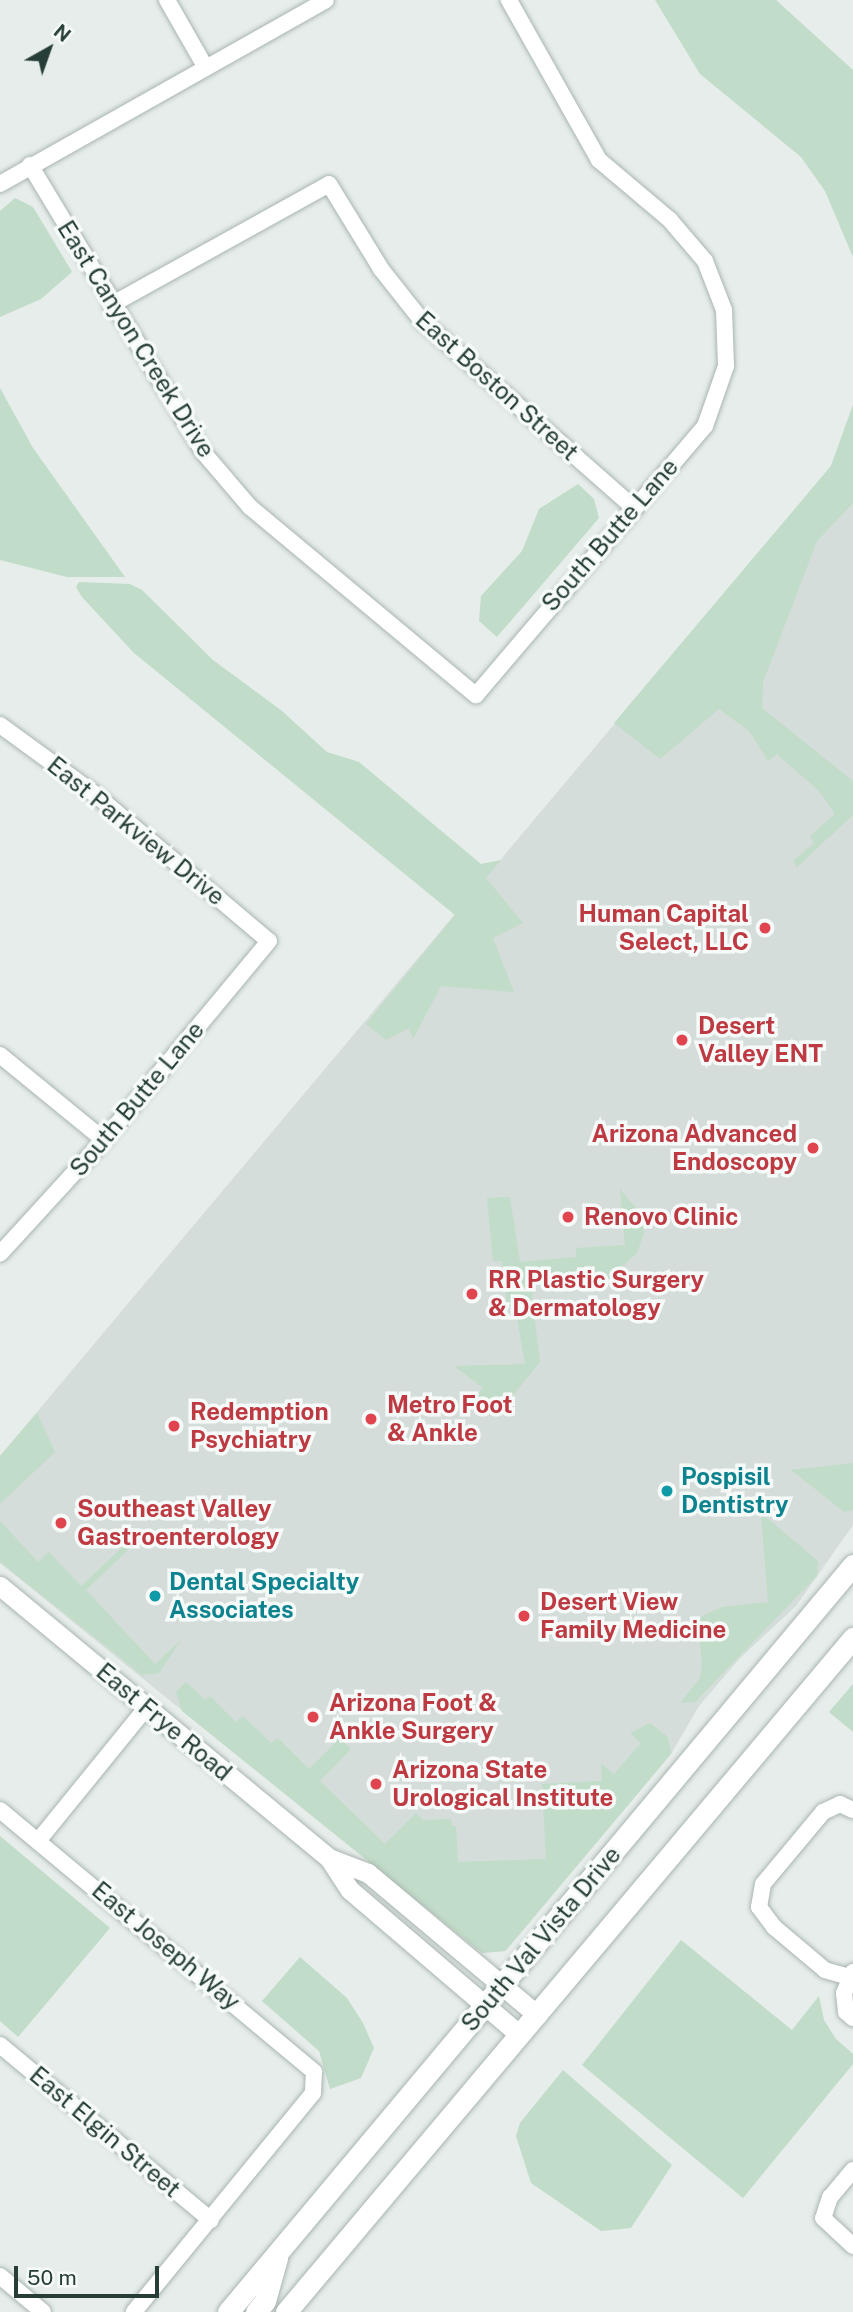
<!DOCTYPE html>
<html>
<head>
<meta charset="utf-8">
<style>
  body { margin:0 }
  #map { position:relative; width:853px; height:2312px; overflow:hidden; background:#e6edea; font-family:"Public Sans",sans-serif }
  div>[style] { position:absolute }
  .built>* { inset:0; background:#d4ddd9 }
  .green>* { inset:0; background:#c1dcc8 }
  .roads { filter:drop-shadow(0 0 2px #a9b5b1) drop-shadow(0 0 2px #a9b5b1) }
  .minor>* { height:16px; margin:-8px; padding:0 8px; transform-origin:8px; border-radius:8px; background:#fff }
  .tertiary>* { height:19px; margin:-9.5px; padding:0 9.5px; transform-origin:9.5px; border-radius:9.5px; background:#fff }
  .secondary>* { height:21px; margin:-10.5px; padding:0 10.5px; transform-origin:10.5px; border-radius:10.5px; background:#fff }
  .dots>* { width:19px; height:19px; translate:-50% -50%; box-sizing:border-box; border:4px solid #f6faf8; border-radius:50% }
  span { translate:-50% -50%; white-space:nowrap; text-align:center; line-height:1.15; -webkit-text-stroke:7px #f6faf8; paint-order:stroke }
  .street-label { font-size:24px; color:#263e37 }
  .health-label { font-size:24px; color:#be3a42; font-weight:700 }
  .right { translate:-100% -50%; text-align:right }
  .left { translate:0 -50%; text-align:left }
  .culture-label { font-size:24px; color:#0d838f; font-weight:700 }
  .north { position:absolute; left:14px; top:14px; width:70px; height:70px; -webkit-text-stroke:5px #f6faf8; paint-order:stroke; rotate:40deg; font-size:19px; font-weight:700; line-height:28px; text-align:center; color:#263e37 }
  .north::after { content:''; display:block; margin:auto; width:24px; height:32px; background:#263e37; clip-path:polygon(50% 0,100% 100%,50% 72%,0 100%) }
  .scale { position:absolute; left:14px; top:2266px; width:145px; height:32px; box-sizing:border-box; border:4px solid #263e37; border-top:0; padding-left:9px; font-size:21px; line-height:24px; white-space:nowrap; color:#263e37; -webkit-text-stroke:5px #f6faf8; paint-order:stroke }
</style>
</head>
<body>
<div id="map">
  <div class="built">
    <div style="clip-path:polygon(853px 405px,853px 1525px,796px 1606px,740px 1658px,699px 1706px,671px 1754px,510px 1946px,505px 1951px,482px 1953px,0 1563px,0 1456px,831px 466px)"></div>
  </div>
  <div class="green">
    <div style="clip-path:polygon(655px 0,776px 0,853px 70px,853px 257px,825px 191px,801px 157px,700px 74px)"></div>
    <div style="clip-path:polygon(15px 198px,33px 207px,72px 272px,41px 299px,0 317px,0 211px)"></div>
    <div style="clip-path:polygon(0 388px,33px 448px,125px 577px,67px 577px,0 560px)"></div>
    <div style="clip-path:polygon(853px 405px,853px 503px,817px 541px,763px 682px,762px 708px,853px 781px,853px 815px,797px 867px,793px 861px,814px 843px,810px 836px,835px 814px,820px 792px,777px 754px,768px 761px,749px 731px,719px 709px,660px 759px,614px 723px,831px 466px)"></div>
    <div style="clip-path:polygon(578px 484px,594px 499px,599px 518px,497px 637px,479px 621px,481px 596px,522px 551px,539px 509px)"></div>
    <div style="clip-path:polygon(79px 582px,130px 584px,142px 590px,213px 660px,282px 711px,327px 752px,359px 762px,481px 864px,501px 860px,486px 878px,523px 923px,493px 938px,514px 992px,441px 986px,413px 1039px,409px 1028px,386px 1040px,366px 1024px,455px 915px,134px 653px,82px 597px,76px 587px)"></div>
    <div style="clip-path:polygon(620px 1189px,640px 1213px,644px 1233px,637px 1253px,608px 1279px,537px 1285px,532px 1296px,540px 1362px,506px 1404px,486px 1408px,473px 1400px,483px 1388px,454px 1366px,525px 1364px,515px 1306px,507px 1306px,502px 1261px,493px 1261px,487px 1198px,510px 1197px,520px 1262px,576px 1257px,576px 1248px,625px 1245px)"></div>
    <div style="clip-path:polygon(37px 1413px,55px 1452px,0 1504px,0 1456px)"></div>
    <div style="clip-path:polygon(853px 1463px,853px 1510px,844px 1512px,791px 1470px)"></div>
    <div style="clip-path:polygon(761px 1513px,818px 1561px,817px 1576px,695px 1702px,680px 1703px,700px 1678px,702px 1665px,698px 1618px,722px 1607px,768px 1602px)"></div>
    <div style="clip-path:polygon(0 1521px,38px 1562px,49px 1552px,81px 1586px,126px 1544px,130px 1548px,86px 1590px,155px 1664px,181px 1640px,159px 1673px,142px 1675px,0 1562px)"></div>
    <div style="clip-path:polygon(186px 1682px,205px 1700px,210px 1696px,236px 1722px,243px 1716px,271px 1743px,278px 1738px,309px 1769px,340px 1738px,351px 1749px,320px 1781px,385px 1844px,416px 1813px,423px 1820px,451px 1819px,452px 1826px,456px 1826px,458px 1862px,546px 1859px,542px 1784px,602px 1781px,601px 1763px,614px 1774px,641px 1743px,630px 1733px,650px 1723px,668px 1737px,671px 1754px,505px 1951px,482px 1953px,182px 1711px,176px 1692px)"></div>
    <div style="clip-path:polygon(853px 1684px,853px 1732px,829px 1712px)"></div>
    <div style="clip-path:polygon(0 1836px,110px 1928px,18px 2037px,0 2021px)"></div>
    <div style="clip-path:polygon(681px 1940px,792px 2030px,819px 1996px,824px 2020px,836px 2039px,853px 2054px,853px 2064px,743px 2198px,582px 2065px)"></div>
    <div style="clip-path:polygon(300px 1957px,347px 1998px,363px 2023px,374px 2048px,361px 2078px,330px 2089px,319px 2051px,262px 2001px)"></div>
    <div style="clip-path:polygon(563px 2070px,672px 2165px,631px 2228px,601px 2231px,531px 2183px,516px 2136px,520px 2123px)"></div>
  </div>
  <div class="roads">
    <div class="minor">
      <div style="left:167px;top:0;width:78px;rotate:60.2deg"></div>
      <div style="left:30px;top:165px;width:335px;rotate:58.9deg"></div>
      <div style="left:203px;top:452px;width:72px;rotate:49.5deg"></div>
      <div style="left:250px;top:507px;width:294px;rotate:39.8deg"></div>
      <div style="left:476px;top:695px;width:353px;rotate:-49.6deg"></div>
      <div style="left:705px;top:426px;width:64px;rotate:-70.7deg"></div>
      <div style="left:726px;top:366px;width:56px;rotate:-92deg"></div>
      <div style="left:724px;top:310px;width:53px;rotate:-111.2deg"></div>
      <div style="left:705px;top:261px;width:54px;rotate:-130.5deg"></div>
      <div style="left:670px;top:220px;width:93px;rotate:-139.8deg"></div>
      <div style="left:599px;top:160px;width:184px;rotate:-119.4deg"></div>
      <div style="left:0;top:184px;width:374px;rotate:-29.4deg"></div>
      <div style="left:111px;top:305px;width:249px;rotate:-29deg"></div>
      <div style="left:329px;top:184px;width:100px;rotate:58.5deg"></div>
      <div style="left:381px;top:269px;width:66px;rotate:51.7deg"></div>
      <div style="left:422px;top:321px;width:280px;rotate:41.4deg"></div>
      <div style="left:0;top:725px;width:119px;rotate:36.1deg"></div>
      <div style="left:96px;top:795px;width:226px;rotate:40.2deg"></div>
      <div style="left:269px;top:941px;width:259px;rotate:129.7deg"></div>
      <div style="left:104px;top:1140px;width:154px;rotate:132.4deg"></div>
      <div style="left:0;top:1055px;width:134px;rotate:39.3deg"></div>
      <div style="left:0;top:1810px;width:409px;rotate:39.8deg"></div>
      <div style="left:314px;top:2072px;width:21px;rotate:93deg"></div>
      <div style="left:313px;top:2093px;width:283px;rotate:129.3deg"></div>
      <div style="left:38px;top:1841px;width:171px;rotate:-50.9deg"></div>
      <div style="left:853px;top:1972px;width:23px;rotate:113deg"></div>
      <div style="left:844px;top:1993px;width:19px;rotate:84deg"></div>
      <div style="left:846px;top:2012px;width:9px;rotate:41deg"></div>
      <div style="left:849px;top:1977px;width:25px;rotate:-164deg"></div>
      <div style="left:825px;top:1970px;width:67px;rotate:-139.9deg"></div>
      <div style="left:774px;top:1927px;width:25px;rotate:-127deg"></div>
      <div style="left:759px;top:1907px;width:23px;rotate:-80deg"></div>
      <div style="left:763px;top:1884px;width:94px;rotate:-50.2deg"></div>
      <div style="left:823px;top:1812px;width:19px;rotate:-25deg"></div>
      <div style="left:840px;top:1804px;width:14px;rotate:25deg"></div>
      <div style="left:0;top:2045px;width:274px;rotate:39.7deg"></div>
      <div style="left:853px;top:2170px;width:35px;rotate:130deg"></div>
      <div style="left:830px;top:2197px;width:22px;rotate:108deg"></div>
      <div style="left:823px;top:2218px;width:41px;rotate:43deg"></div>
      <div style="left:0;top:2276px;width:56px;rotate:39.9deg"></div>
    </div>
    <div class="tertiary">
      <div style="left:0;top:1586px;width:427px;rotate:39.6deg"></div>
      <div style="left:329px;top:1858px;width:38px;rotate:57deg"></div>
      <div style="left:350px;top:1890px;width:223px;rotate:40.5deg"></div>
      <div style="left:329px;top:1858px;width:42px;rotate:21deg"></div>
      <div style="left:368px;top:1873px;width:221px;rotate:40deg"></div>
    </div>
    <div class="secondary">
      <div style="left:228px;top:2312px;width:974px;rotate:-50.08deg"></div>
      <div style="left:256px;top:2312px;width:14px;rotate:-51deg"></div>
      <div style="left:265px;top:2301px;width:45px;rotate:-74.4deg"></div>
      <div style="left:286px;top:2312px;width:881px;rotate:-49.93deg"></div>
    </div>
  </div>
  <div class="dots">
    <div style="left:765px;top:928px;background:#e0444e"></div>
    <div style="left:682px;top:1040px;background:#e0444e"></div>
    <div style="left:813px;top:1148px;background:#e0444e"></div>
    <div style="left:568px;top:1217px;background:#e0444e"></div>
    <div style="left:472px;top:1294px;background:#e0444e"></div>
    <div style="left:371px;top:1419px;background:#e0444e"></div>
    <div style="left:174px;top:1426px;background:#e0444e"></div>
    <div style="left:667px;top:1491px;background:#0f9aa8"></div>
    <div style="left:61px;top:1523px;background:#e0444e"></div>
    <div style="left:155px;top:1596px;background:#0f9aa8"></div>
    <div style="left:524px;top:1616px;background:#e0444e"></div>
    <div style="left:313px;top:1717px;background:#e0444e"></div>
    <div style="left:376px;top:1784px;background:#e0444e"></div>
  </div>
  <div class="street-label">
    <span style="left:136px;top:339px;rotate:58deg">East Canyon Creek Drive</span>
    <span style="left:497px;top:386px;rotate:42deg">East Boston Street</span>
    <span style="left:610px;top:535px;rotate:-49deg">South Butte Lane</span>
    <span style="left:136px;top:831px;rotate:39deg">East Parkview Drive</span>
    <span style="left:137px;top:1099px;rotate:-50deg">South Butte Lane</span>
    <span style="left:164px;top:1722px;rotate:40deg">East Frye Road</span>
    <span style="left:541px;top:1939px;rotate:-50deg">South Val Vista Drive</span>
    <span style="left:166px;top:1946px;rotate:40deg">East Joseph Way</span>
    <span style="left:105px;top:2132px;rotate:40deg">East Elgin Street</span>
  </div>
  <div class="health-label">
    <span class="right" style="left:749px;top:928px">Human Capital<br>Select, LLC</span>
    <span class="left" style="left:698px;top:1040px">Desert<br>Valley ENT</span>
    <span class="right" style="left:797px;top:1148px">Arizona Advanced<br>Endoscopy</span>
    <span class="left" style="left:584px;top:1217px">Renovo Clinic</span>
    <span class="left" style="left:488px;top:1294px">RR Plastic Surgery<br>&amp; Dermatology</span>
    <span class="left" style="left:387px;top:1419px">Metro Foot<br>&amp; Ankle</span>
    <span class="left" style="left:190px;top:1426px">Redemption<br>Psychiatry</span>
    <span class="left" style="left:77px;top:1523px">Southeast Valley<br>Gastroenterology</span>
    <span class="left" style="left:540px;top:1616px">Desert View<br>Family Medicine</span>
    <span class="left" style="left:329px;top:1717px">Arizona Foot &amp;<br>Ankle Surgery</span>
    <span class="left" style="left:392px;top:1784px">Arizona State<br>Urological Institute</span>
  </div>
  <div class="culture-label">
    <span class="left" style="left:681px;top:1491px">Pospisil<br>Dentistry</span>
    <span class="left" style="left:169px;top:1596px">Dental Specialty<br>Associates</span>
  </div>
  <div class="north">N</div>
  <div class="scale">50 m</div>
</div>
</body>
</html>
